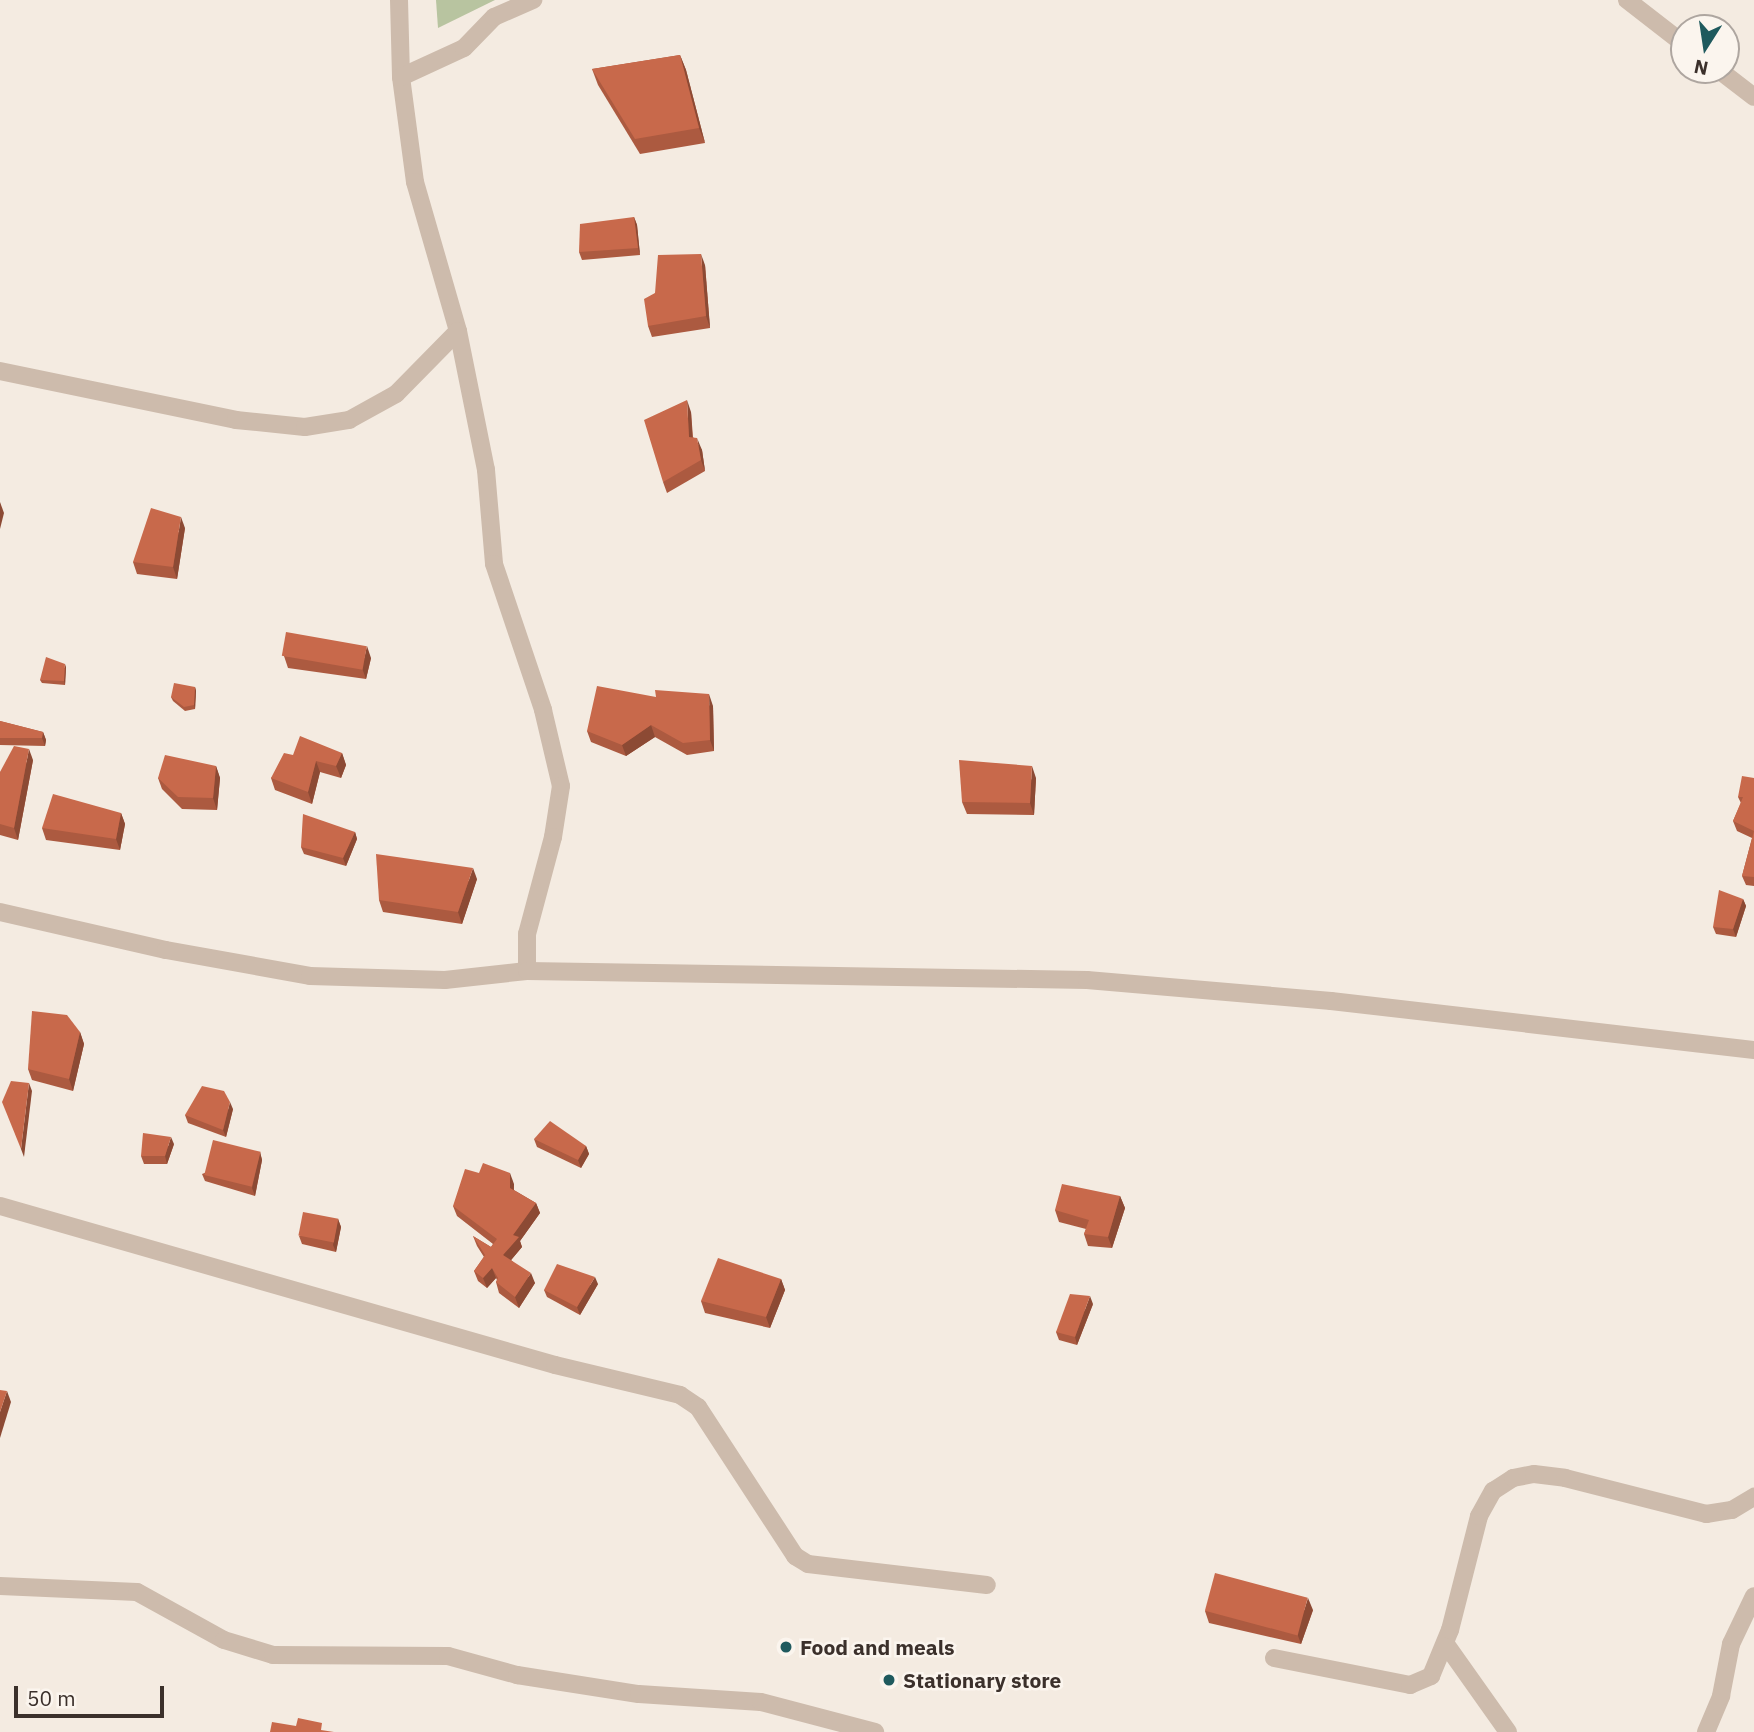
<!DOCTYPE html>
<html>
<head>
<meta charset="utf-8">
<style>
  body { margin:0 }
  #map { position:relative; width:1754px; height:1732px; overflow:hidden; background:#f4ebe1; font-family:"IBM Plex Sans",sans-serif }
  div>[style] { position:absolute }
  .green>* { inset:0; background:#b8c4a0 }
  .minor>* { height:18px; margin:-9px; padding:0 9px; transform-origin:9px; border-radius:9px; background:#cdbbac }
  .wall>* { inset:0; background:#ac5a40 }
  .shaded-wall>* { inset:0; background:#8c4a34 }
  .building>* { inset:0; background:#c8694b; transform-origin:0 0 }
  .dots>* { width:19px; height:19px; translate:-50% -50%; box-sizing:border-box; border:4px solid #fbf5ee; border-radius:50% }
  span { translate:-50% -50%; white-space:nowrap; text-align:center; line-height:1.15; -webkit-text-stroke:5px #fbf5ee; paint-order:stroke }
  .poi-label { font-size:21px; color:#3b302b; font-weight:700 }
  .left { translate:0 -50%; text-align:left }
  .north { position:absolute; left:1670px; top:14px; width:70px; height:70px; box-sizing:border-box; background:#fbf5ee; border:2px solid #aea6a0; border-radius:50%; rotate:192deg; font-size:19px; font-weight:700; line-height:28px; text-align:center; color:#3b302b }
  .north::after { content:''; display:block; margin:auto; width:24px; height:32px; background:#1f5a5e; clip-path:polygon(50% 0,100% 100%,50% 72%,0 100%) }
  .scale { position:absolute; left:14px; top:1686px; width:150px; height:32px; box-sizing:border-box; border:4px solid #3b302b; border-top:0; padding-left:9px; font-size:21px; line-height:24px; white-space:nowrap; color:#3b302b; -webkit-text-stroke:5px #fbf5ee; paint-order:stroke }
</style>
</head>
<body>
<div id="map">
  <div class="green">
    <div style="clip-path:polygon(436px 0,495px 0,438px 28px)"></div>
  </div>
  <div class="minor">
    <div style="left:399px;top:0;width:77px;rotate:88.5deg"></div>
    <div style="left:401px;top:77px;width:106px;rotate:82.4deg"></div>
    <div style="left:415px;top:182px;width:155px;rotate:73.9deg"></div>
    <div style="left:458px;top:331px;width:142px;rotate:78.6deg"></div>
    <div style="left:486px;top:470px;width:94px;rotate:85.1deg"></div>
    <div style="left:494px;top:564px;width:154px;rotate:71.4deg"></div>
    <div style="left:543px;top:710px;width:78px;rotate:76.7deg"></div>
    <div style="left:561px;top:786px;width:52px;rotate:98.9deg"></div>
    <div style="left:553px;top:837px;width:100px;rotate:105deg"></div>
    <div style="left:527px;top:934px;width:37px;rotate:90deg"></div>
    <div style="left:1627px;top:0;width:72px;rotate:37.7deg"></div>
    <div style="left:1719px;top:70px;width:44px;rotate:37.6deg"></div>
    <div style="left:401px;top:77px;width:69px;rotate:-24.7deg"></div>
    <div style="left:464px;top:48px;width:43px;rotate:-45.9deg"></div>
    <div style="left:494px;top:17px;width:43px;rotate:-23.6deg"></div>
    <div style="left:0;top:371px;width:241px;rotate:11.7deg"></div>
    <div style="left:236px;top:420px;width:69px;rotate:5.8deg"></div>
    <div style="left:305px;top:427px;width:45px;rotate:-9deg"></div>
    <div style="left:349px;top:420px;width:54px;rotate:-29deg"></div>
    <div style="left:396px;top:394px;width:88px;rotate:-45.5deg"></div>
    <div style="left:0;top:912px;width:170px;rotate:12.9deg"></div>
    <div style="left:166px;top:950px;width:146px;rotate:10.2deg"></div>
    <div style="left:310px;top:976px;width:135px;rotate:1.7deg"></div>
    <div style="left:445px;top:980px;width:82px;rotate:-6.3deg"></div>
    <div style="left:527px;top:971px;width:560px;rotate:0.92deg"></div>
    <div style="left:1087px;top:980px;width:245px;rotate:4.9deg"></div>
    <div style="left:1331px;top:1001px;width:426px;rotate:6.6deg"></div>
    <div style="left:0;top:1206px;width:577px;rotate:15.99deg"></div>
    <div style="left:555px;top:1365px;width:129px;rotate:13.5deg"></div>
    <div style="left:680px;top:1395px;width:22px;rotate:34deg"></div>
    <div style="left:698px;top:1407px;width:178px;rotate:56.9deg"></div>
    <div style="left:795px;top:1556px;width:15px;rotate:32deg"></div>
    <div style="left:808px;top:1564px;width:180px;rotate:6.7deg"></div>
    <div style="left:0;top:1586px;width:137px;rotate:2.5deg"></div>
    <div style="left:137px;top:1592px;width:99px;rotate:28.9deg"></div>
    <div style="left:224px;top:1640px;width:51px;rotate:17deg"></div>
    <div style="left:273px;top:1655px;width:175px;rotate:0.3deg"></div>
    <div style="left:448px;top:1656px;width:72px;rotate:15.4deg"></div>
    <div style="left:517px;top:1675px;width:123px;rotate:8.9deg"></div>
    <div style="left:639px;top:1694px;width:122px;rotate:3.8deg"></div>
    <div style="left:761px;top:1702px;width:118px;rotate:14.7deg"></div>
    <div style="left:1445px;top:1643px;width:109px;rotate:54.7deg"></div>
    <div style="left:1274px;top:1658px;width:139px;rotate:11.2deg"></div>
    <div style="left:1410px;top:1685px;width:23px;rotate:-23deg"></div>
    <div style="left:1431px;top:1676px;width:50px;rotate:-67.6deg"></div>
    <div style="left:1450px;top:1630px;width:118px;rotate:-75.7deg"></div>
    <div style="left:1479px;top:1516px;width:29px;rotate:-61deg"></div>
    <div style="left:1493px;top:1491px;width:24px;rotate:-33deg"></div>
    <div style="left:1513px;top:1478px;width:21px;rotate:-11deg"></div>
    <div style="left:1534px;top:1474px;width:31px;rotate:7deg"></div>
    <div style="left:1565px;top:1478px;width:146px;rotate:14.3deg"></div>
    <div style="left:1706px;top:1514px;width:26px;rotate:-9deg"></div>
    <div style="left:1732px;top:1510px;width:26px;rotate:-31deg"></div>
    <div style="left:1706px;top:1732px;width:39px;rotate:-67deg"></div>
    <div style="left:1721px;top:1696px;width:53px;rotate:-79.1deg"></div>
    <div style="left:1731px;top:1644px;width:53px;rotate:-64.4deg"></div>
  </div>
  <div class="wall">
    <div style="clip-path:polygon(680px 55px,686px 70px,705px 143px,640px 154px,598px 85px,592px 69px)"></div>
    <div style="clip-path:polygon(634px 217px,637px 225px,640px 255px,582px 260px,579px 252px)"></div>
    <div style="clip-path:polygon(705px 265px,710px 328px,652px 337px,648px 326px,655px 293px)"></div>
    <div style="clip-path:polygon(691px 412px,693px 437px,702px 450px,705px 471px,667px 493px,663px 482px)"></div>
    <div style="clip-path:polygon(185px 528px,177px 579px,137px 574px,133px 562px)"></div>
    <div style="clip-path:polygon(284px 656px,371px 658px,366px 679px,288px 668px)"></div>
    <div style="clip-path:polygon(66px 667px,65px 685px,42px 683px,40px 680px)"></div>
    <div style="clip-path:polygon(195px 687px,196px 691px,195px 709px,185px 711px,173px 701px,171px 697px)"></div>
    <div style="clip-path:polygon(656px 697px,713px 706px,714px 751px,687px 755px,655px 737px,626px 756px,591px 742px,587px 731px)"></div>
    <div style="clip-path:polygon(0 721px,43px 732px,46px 740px,45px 746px,0 745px)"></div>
    <div style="clip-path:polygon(342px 753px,346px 765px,341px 778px,320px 772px,312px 804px,275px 790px,271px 778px,293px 755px)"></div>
    <div style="clip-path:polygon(33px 760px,18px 840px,0 835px,0 772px)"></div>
    <div style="clip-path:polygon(216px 766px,220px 778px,217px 810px,182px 809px,162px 789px,158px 778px)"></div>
    <div style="clip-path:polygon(1036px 778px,1034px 815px,967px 814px,962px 802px)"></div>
    <div style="clip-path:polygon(1754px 778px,1754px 886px,1746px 885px,1742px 876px,1752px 838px,1737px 831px,1733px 821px,1741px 803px,1738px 797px)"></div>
    <div style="clip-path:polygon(121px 813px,125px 824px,120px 850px,46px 840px,42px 828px)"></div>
    <div style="clip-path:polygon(355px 832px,357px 839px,346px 866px,304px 854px,301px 847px)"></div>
    <div style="clip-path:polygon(477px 879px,462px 924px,383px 912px,379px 900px)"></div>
    <div style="clip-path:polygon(1743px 899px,1746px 906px,1736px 937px,1716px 934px,1713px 927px)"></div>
    <div style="clip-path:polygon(80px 1032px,84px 1044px,73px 1091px,32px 1080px,28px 1069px)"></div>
    <div style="clip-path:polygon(233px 1109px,226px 1137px,188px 1123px,185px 1115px)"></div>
    <div style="clip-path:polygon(534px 1139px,586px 1146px,589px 1154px,581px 1168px,537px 1147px)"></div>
    <div style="clip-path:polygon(174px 1144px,167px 1164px,144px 1164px,141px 1156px)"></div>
    <div style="clip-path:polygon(260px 1152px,262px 1160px,255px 1196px,205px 1181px,202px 1174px)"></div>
    <div style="clip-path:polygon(514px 1184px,514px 1190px,536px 1203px,540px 1213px,520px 1241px,522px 1247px,511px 1260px,535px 1283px,519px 1308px,499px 1293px,496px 1282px,497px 1280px,496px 1278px,487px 1288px,478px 1281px,474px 1271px,484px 1257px,477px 1246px,473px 1236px,491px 1247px,493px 1244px,457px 1216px,453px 1206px)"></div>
    <div style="clip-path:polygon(1120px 1196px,1125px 1208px,1112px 1248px,1088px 1246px,1084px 1234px,1086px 1229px,1059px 1222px,1055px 1210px)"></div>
    <div style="clip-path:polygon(338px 1219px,341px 1227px,336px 1252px,302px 1244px,299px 1236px)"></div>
    <div style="clip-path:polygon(781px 1279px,785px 1290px,770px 1328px,705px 1313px,701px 1301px)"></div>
    <div style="clip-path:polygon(598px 1284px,580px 1315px,547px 1297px,544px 1290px)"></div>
    <div style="clip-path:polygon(1093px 1304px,1077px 1345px,1059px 1340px,1056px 1332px)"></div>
    <div style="clip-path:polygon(1313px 1610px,1301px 1644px,1209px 1623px,1205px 1611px)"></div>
  </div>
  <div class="shaded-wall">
    <div style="clip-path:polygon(680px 55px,686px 70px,705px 143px,699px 128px)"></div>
    <div style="clip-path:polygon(634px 217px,637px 225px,640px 255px,638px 248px)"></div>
    <div style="clip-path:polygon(701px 254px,705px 265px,710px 328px,706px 316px)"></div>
    <div style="clip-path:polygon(687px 400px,691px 412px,693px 448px,689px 437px)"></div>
    <div style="clip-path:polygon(697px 438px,702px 450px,705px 471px,701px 460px)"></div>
    <div style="clip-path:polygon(0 502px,4px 513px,0 529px)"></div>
    <div style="clip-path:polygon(181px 517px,185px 528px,177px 579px,173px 567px)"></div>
    <div style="clip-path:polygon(367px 646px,371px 658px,366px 679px,362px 668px)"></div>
    <div style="clip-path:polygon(65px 664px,66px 667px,65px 685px,64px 681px)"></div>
    <div style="clip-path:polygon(195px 687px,196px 691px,195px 709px,194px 705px)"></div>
    <div style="clip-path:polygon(709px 694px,713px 706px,714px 751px,710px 740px)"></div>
    <div style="clip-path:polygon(651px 725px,655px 737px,626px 756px,622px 745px)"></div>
    <div style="clip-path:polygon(43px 732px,46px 740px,45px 746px,42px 738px)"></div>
    <div style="clip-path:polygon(29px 749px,33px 760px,18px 840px,14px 828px)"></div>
    <div style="clip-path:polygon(342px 753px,346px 765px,341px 778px,336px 766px)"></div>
    <div style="clip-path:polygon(316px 761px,320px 772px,312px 804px,308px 792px)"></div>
    <div style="clip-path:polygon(216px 766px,220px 778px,217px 810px,213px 798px)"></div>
    <div style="clip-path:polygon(1032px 766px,1036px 778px,1034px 815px,1030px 803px)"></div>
    <div style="clip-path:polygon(121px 813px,125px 824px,120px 850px,116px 839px)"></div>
    <div style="clip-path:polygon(355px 832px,357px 839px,346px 866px,343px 858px)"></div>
    <div style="clip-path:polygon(473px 868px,477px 879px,462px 924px,458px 912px)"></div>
    <div style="clip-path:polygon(1743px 899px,1746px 906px,1736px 937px,1733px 929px)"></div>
    <div style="clip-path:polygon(80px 1032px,84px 1044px,73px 1091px,69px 1079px)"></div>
    <div style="clip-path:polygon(29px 1083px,32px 1091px,24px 1157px,21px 1149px)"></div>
    <div style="clip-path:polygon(230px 1102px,233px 1109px,226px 1137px,223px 1130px)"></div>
    <div style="clip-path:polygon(171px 1137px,174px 1144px,167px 1164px,165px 1156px)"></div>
    <div style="clip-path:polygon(586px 1146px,589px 1154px,581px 1168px,578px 1160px)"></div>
    <div style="clip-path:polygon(260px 1152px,262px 1160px,255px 1196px,252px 1188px)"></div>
    <div style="clip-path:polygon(510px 1173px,514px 1184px,513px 1199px,510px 1188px)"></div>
    <div style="clip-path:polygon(1120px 1196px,1125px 1208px,1112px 1248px,1108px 1237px)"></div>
    <div style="clip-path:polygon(536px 1203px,540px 1213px,520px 1241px,522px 1247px,507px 1265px,503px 1255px,513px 1235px)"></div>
    <div style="clip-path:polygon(338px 1219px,341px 1227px,336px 1252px,333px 1245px)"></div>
    <div style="clip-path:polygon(492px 1268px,496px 1278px,487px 1288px,483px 1278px)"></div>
    <div style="clip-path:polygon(531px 1273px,535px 1283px,519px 1308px,515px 1297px)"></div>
    <div style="clip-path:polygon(595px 1277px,598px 1284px,580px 1315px,577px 1307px)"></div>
    <div style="clip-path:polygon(781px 1279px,785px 1290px,770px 1328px,766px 1317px)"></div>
    <div style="clip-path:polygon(1090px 1296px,1093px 1304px,1077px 1345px,1075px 1337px)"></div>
    <div style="clip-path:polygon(7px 1391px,11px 1402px,0 1438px,0 1412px)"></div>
    <div style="clip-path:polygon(1308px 1598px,1313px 1610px,1301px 1644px,1297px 1633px)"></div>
  </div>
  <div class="building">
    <div style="clip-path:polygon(680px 55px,699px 128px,635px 139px,592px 69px)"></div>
    <div style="clip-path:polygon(634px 217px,638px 248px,579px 252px,580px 224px)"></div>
    <div style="clip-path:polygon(701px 254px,706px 316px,648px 326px,644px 299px,655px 293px,658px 255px)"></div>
    <div style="clip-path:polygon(687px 400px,689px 437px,697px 438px,701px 460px,663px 482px,644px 420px)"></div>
    <div style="clip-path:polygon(151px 508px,181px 517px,173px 567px,133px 562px)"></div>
    <div style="left:286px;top:632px;width:82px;height:24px;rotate:10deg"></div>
    <div style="clip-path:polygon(46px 657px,65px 664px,64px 681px,40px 680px)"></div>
    <div style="clip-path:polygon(174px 683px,195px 687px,194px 705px,184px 707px,171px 697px)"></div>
    <div style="clip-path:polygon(597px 686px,656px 697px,655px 690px,709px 694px,710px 740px,683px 743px,651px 725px,622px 745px,587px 731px)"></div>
    <div style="clip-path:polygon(0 721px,43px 732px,42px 738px,0 738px)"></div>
    <div style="clip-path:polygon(300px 736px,342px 753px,336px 766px,316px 761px,308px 792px,271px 778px,284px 753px,293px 755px)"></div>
    <div style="clip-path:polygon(14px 746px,29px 749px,14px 828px,0 824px,0 772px)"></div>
    <div style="clip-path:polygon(165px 755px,216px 766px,213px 798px,178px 797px,158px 778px)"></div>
    <div style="clip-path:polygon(959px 760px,1032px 766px,1030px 803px,962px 802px)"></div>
    <div style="clip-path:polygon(1742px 776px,1754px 778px,1754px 877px,1742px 876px,1754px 831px,1733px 821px,1743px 797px,1738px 797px)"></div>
    <div style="clip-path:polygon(53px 794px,121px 813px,116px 839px,42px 828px)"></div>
    <div style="clip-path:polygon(303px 814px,355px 832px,343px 858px,301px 847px)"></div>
    <div style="clip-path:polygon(376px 854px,473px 868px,458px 912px,379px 900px)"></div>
    <div style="clip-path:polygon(1719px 890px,1743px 899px,1733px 929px,1713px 927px)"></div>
    <div style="clip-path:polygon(32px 1011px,67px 1015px,80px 1032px,69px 1079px,28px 1069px)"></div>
    <div style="clip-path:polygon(11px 1081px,29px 1083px,21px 1149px,2px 1102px)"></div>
    <div style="clip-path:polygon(202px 1086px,224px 1091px,230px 1102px,223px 1130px,185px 1115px)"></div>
    <div style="clip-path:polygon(550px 1121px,586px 1146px,578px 1160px,534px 1139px)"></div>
    <div style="clip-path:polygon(143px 1133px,171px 1137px,165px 1156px,141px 1156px)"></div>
    <div style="left:213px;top:1140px;width:49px;height:36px;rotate:14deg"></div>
    <div style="clip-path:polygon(483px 1163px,510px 1173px,510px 1188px,536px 1203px,513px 1235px,519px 1237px,503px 1255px,531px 1273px,515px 1297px,496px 1282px,498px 1278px,492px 1268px,483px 1278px,474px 1271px,485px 1255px,473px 1236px,491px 1247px,497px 1239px,453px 1206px,465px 1169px,479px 1173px)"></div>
    <div style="clip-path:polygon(1062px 1184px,1120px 1196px,1108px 1237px,1084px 1234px,1089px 1220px,1055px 1210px)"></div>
    <div style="left:303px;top:1212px;width:36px;height:24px;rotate:11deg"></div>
    <div style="clip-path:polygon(718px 1258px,781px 1279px,766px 1317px,701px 1301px)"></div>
    <div style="clip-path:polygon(557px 1264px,595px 1277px,577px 1307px,544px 1290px)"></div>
    <div style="clip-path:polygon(1070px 1294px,1090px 1296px,1075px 1337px,1056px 1332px)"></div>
    <div style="clip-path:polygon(0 1390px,7px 1391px,0 1412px)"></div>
    <div style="left:1215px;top:1573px;width:96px;height:39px;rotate:15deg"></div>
    <div style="clip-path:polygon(298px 1718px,322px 1723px,321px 1730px,334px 1732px,270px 1732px,272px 1722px,296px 1726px)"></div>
  </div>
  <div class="dots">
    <div style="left:786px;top:1647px;background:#1f5a5e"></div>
    <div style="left:889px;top:1680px;background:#1f5a5e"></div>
  </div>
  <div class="poi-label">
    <span class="left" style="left:800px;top:1647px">Food and meals</span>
    <span class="left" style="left:903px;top:1680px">Stationary store</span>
  </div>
  <div class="north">N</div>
  <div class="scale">50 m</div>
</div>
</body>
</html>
